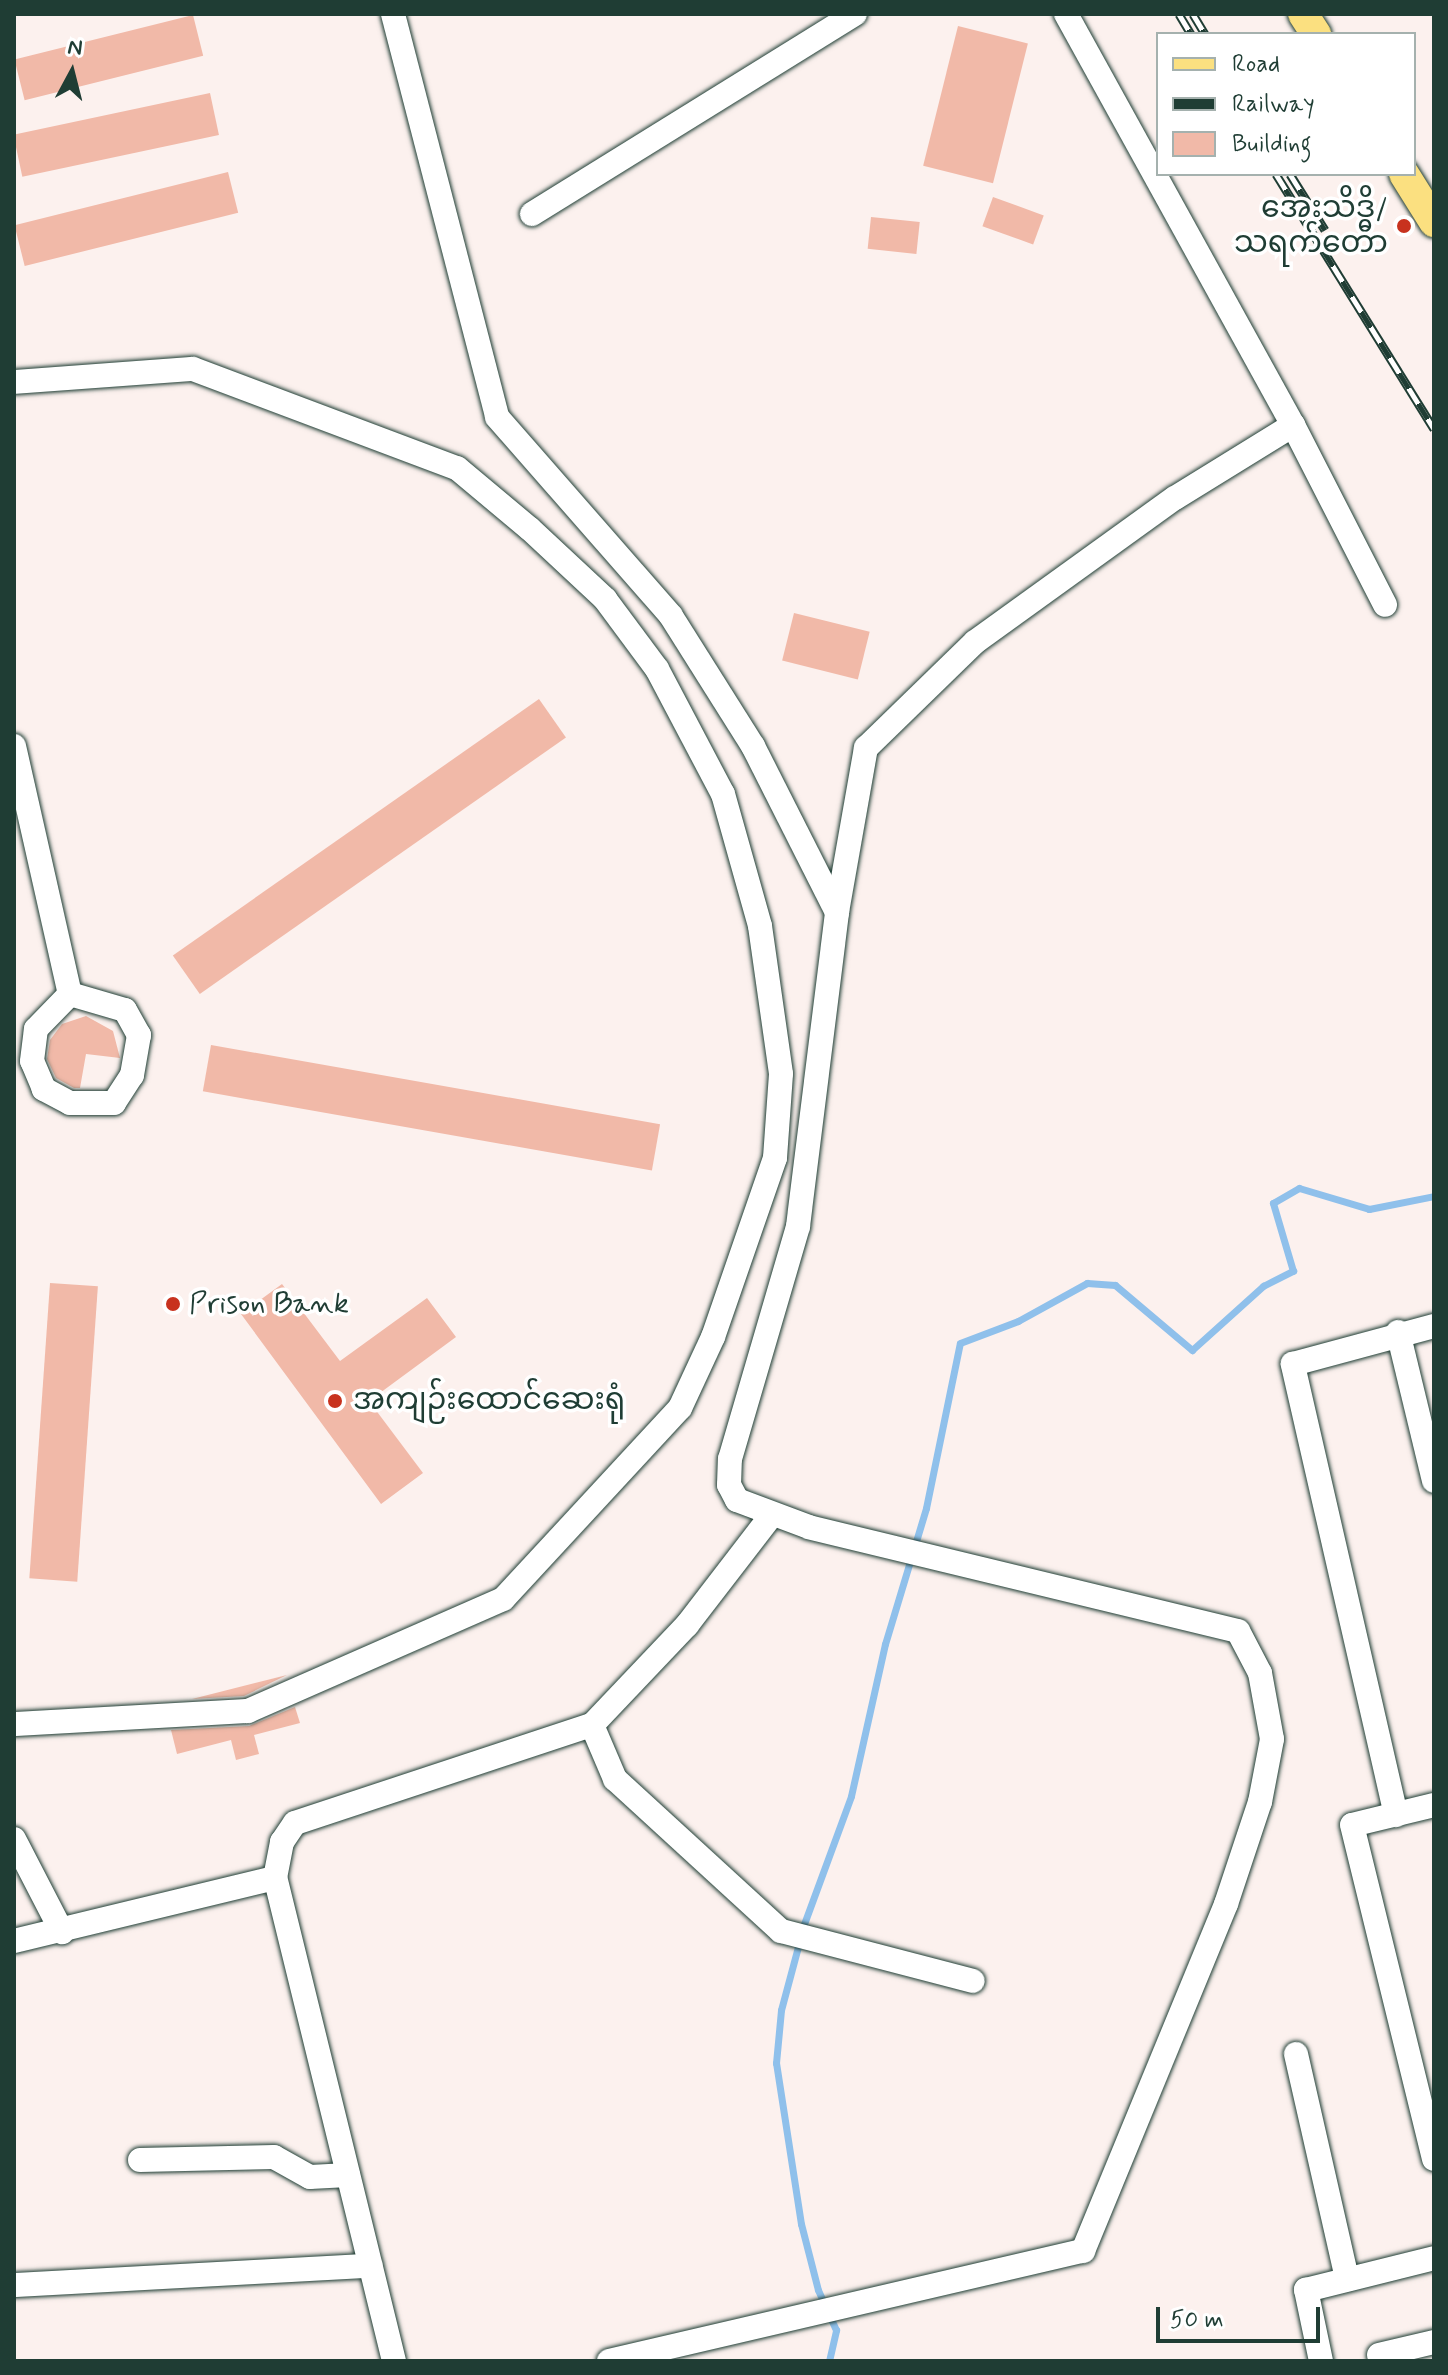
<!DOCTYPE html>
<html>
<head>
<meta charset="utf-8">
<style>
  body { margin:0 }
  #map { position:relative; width:1448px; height:2375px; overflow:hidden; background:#fcf1ee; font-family:Mynerve,"Noto Sans Myanmar",sans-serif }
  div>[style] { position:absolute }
  .stream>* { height:7px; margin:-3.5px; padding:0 3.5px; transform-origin:3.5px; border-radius:3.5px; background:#8fc0eb }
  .building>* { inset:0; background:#f1b9a8; transform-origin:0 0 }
  .roads { filter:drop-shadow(0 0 2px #1f3d34) drop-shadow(0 0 2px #1f3d34) }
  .minor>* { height:24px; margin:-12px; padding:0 12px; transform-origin:12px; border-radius:12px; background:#fff }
  .major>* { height:30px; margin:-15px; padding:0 15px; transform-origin:15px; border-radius:15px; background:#fbe080 }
  .rail>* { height:9px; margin-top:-4.5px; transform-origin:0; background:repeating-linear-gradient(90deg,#fff 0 18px,#1f3d34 0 36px); box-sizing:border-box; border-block:2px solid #1f3d34 }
  .dots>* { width:22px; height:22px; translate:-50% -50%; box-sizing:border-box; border:4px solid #fff; border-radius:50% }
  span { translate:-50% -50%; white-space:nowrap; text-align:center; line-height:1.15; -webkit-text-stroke:7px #fff; paint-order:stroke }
  .poi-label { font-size:30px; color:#1f3d34 }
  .right { translate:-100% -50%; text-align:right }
  .left { translate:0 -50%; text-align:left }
  .frame { position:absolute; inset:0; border:16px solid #1f3d34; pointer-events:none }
  .legend { position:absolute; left:1156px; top:32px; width:260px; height:144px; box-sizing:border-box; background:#fff; border:2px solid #a5b1ae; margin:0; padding:10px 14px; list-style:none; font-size:24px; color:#1f3d34 }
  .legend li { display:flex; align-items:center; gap:16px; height:40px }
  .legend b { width:40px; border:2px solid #a5b1ae }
  .north { position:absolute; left:32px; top:32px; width:80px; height:80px; -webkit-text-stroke:6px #fff; paint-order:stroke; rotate:7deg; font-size:22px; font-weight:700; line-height:32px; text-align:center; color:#1f3d34 }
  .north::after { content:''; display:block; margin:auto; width:28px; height:36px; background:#1f3d34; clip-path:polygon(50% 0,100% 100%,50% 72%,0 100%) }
  .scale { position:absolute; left:1156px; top:2307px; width:164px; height:36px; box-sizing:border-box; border:4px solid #1f3d34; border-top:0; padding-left:10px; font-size:24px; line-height:28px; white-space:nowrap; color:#1f3d34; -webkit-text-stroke:6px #fff; paint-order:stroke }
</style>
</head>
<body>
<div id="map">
  <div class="stream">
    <div style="left:829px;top:2361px;width:32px;rotate:-77deg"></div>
    <div style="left:836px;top:2330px;width:44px;rotate:-114.2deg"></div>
    <div style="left:818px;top:2290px;width:68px;rotate:-104.4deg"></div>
    <div style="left:801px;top:2224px;width:163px;rotate:-98.8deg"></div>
    <div style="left:776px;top:2063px;width:53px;rotate:-84.6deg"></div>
    <div style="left:781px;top:2010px;width:89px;rotate:-75deg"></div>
    <div style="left:804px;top:1924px;width:136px;rotate:-69.8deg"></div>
    <div style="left:851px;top:1796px;width:156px;rotate:-77.4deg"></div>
    <div style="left:885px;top:1644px;width:142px;rotate:-73.2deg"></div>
    <div style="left:926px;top:1508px;width:168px;rotate:-78.4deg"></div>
    <div style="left:960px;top:1343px;width:62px;rotate:-20.8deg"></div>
    <div style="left:1018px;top:1321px;width:79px;rotate:-28.8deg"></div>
    <div style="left:1087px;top:1283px;width:28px;rotate:4deg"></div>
    <div style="left:1115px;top:1285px;width:101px;rotate:40.2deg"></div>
    <div style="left:1192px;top:1350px;width:96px;rotate:-42deg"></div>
    <div style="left:1263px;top:1286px;width:34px;rotate:-27deg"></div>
    <div style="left:1293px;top:1271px;width:71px;rotate:-106.4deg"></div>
    <div style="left:1273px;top:1203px;width:30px;rotate:-30deg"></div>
    <div style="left:1299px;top:1188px;width:73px;rotate:16.7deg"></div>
    <div style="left:1369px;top:1209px;width:66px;rotate:-11.3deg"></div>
  </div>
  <div class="building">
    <div style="left:193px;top:15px;width:42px;height:184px;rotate:76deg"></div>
    <div style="left:958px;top:26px;width:72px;height:144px;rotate:14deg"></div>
    <div style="left:210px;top:93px;width:43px;height:201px;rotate:78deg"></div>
    <div style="left:228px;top:172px;width:42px;height:220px;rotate:76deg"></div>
    <div style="left:993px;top:197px;width:54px;height:31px;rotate:20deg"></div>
    <div style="left:871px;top:217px;width:49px;height:32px;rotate:6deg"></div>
    <div style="left:794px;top:613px;width:78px;height:49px;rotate:14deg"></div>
    <div style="left:539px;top:699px;width:47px;height:447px;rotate:55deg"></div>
    <div style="clip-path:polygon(86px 1016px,113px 1031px,120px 1058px,86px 1054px,80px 1088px,74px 1088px,56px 1078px,47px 1059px,50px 1040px,62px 1024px)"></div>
    <div style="left:211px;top:1045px;width:456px;height:47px;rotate:10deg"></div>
    <div style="left:50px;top:1283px;width:48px;height:296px;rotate:4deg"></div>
    <div style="clip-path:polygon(282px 1284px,340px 1361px,427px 1298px,456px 1337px,369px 1401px,423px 1473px,381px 1504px,241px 1314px)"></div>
    <div style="clip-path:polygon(287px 1675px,244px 1696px,192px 1699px)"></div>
    <div style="clip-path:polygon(295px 1707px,300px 1723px,254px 1735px,259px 1754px,236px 1760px,231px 1740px,177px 1754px,171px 1730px,249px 1726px)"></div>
  </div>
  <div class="roads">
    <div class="minor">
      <div style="left:393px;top:14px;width:416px;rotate:75.5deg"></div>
      <div style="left:497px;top:417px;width:264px;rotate:48.8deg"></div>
      <div style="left:671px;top:616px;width:154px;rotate:57.8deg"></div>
      <div style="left:753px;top:746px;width:186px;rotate:63.2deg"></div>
      <div style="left:1066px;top:14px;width:470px;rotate:61.1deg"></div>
      <div style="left:532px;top:214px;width:380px;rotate:-31.8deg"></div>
      <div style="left:14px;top:382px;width:179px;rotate:-4.2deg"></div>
      <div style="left:193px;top:369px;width:282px;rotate:20.6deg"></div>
      <div style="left:457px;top:468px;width:95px;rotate:39.9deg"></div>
      <div style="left:530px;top:529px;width:103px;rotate:43deg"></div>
      <div style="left:605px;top:599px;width:87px;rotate:53.4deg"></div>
      <div style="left:657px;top:669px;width:141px;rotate:62.2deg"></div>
      <div style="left:723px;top:794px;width:137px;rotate:74.3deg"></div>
      <div style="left:760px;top:926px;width:149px;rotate:81.9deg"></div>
      <div style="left:781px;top:1074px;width:84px;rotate:94.1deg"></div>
      <div style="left:775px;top:1158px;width:189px;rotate:109.1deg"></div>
      <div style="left:713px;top:1337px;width:78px;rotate:114.9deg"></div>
      <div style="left:680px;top:1408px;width:260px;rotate:132.8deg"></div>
      <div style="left:503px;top:1599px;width:279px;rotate:156.3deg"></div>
      <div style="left:248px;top:1711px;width:234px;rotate:176.8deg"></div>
      <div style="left:14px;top:746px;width:254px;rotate:77.3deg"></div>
      <div style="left:70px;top:994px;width:57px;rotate:16.2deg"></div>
      <div style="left:125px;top:1010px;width:29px;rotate:61deg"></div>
      <div style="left:139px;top:1035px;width:41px;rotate:99.9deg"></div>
      <div style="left:132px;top:1075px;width:33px;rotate:123deg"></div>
      <div style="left:114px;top:1103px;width:44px;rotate:180deg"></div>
      <div style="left:70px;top:1103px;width:30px;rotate:-152deg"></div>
      <div style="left:44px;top:1089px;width:30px;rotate:-113deg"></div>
      <div style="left:32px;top:1061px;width:32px;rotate:-83deg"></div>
      <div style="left:36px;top:1029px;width:49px;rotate:-45.8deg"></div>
      <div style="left:1398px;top:1332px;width:153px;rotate:76.4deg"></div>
      <div style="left:592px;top:1725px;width:59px;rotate:66.9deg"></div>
      <div style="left:615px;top:1779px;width:225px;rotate:42.5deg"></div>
      <div style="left:781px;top:1931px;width:198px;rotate:14.6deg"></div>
      <div style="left:1434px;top:1805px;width:84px;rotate:166.3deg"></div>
      <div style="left:1352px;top:1825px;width:344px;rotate:76.2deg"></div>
      <div style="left:1396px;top:1815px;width:463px;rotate:-102.9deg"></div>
      <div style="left:1293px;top:1364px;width:146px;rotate:-15.1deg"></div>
      <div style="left:14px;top:1839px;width:105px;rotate:62.7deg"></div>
      <div style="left:14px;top:1941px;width:268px;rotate:-13.6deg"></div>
      <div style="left:1296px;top:2054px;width:231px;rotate:77.2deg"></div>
      <div style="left:140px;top:2160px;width:134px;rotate:-1.3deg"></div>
      <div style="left:274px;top:2157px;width:41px;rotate:29.1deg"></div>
      <div style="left:310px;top:2177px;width:38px;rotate:-3deg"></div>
      <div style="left:14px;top:2285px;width:357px;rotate:-3.1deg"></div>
      <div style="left:1379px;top:2355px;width:57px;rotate:-13.3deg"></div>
      <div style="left:394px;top:2361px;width:497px;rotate:-103.8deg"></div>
      <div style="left:275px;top:1878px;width:37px;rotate:-79deg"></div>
      <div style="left:282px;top:1842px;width:23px;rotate:-56deg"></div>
      <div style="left:295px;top:1823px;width:313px;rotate:-18.3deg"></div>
      <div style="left:592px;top:1725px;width:138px;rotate:-46.5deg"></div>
      <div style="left:687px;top:1625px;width:138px;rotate:-52.4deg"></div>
      <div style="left:609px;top:2361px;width:487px;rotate:-13.1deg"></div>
      <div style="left:1083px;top:2251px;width:375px;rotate:-67.6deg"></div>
      <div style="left:1226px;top:1904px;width:108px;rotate:-71.6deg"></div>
      <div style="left:1260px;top:1802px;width:64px;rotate:-79.2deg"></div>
      <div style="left:1272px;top:1739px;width:67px;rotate:-100.3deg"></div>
      <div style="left:1260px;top:1673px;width:47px;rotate:-117.6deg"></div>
      <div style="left:1238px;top:1631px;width:441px;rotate:-166.4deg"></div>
      <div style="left:809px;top:1527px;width:77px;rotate:-159.4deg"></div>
      <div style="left:737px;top:1500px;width:17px;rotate:-118deg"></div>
      <div style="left:729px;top:1485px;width:26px;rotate:-88deg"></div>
      <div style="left:730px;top:1459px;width:243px;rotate:-73.7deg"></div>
      <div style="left:798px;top:1226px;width:316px;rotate:-82.9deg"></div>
      <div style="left:837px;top:912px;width:167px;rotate:-80deg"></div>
      <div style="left:866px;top:748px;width:152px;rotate:-44.2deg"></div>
      <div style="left:975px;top:642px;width:246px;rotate:-35.8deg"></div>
      <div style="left:1175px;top:498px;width:139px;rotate:-31.7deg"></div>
      <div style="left:1293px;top:425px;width:202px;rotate:62.9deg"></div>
      <div style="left:1321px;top:2361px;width:73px;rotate:-101.9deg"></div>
      <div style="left:1306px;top:2290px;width:132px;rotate:-14deg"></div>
    </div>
    <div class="major">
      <div style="left:1303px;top:14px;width:24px;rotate:57deg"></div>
      <div style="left:1404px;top:174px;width:57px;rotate:58deg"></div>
    </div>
  </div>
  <div class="rail">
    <div style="left:1179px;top:14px;width:23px;rotate:59deg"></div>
    <div style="left:1193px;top:14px;width:23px;rotate:59deg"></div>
    <div style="left:1276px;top:174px;width:300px;rotate:58.2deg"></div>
    <div style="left:1290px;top:174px;width:66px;rotate:58deg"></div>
  </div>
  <div class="dots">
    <div style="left:1404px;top:226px;background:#c8321e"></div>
    <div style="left:173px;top:1304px;background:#c8321e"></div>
    <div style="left:335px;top:1401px;background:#c8321e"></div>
  </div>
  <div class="poi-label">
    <span class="right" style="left:1388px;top:226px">အေးသိဒ္ဓိ/<br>သရက်တော</span>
    <span class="left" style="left:189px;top:1304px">Prison Bank</span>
    <span class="left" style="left:353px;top:1401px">အကျဉ်းထောင်ဆေးရုံ</span>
  </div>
  <div class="frame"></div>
  <ul class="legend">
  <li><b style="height:10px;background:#fbe080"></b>Road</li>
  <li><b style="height:10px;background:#1f3d34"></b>Railway</li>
  <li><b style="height:22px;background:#f1b9a8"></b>Building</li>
  </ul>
  <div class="north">N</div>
  <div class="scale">50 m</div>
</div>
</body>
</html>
